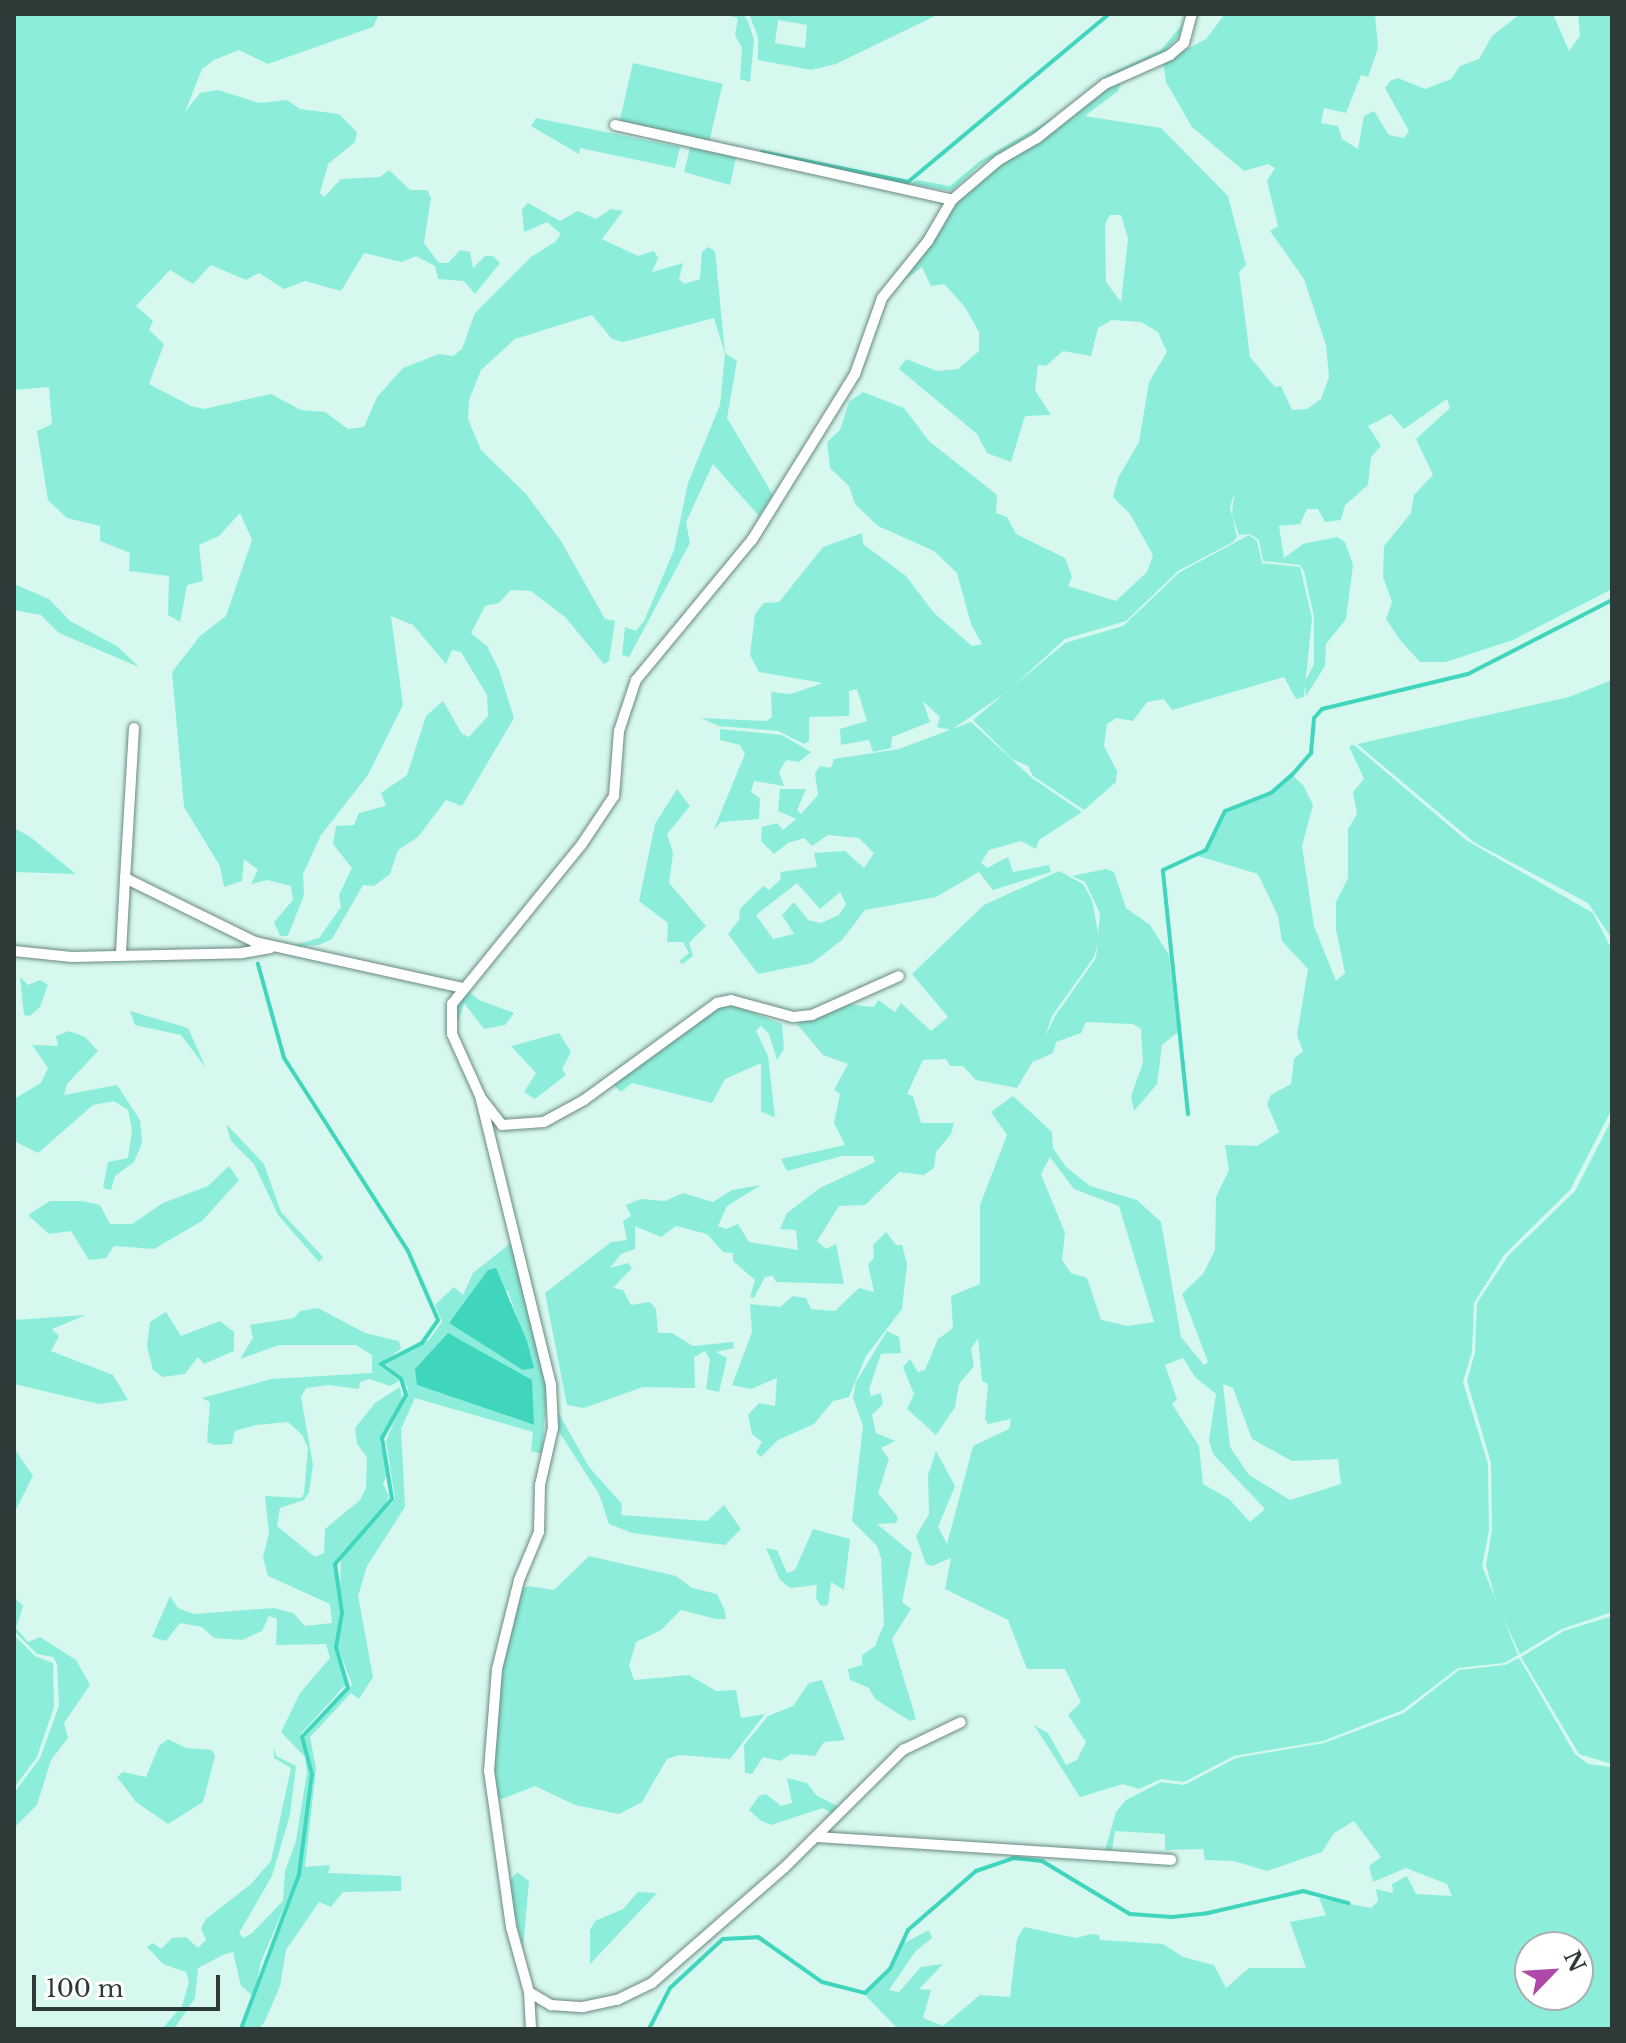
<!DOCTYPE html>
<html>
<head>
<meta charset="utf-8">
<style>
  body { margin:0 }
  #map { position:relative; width:1626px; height:2043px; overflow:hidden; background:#d6f8ef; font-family:"Libre Baskerville",serif }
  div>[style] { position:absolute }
  .green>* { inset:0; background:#8ceeda; transform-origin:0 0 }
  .water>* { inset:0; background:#3fd6bd }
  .stream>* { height:4px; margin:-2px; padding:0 2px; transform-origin:2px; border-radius:2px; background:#3fd6bd }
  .roads { filter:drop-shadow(0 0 2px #6a8881) drop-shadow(0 0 2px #6a8881) }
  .street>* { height:10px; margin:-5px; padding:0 5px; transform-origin:5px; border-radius:5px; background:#fff }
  span { translate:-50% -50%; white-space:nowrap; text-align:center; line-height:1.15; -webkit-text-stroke:8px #fff; paint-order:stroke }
  .frame { position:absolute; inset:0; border:16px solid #2d3a37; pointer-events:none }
  .north { position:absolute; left:1514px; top:1931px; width:80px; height:80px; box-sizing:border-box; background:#fff; border:2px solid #abb0af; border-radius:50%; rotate:65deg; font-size:22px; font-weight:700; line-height:32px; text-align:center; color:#2d3a37 }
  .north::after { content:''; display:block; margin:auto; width:28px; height:36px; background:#af48ab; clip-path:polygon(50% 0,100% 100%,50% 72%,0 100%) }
  .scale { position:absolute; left:32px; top:1975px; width:188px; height:36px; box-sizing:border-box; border:4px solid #2d3a37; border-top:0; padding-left:10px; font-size:24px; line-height:28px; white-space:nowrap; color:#2d3a37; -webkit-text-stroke:6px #fff; paint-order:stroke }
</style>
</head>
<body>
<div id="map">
  <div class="green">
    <div style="clip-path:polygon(14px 14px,379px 14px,373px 27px,268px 64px,239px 50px,214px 60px,202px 69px,185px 112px,200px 93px,218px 90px,259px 103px,287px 100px,300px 109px,339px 114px,357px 132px,355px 142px,328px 164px,320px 193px,324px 197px,341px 179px,380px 177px,389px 170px,410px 190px,427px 190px,431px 198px,424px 243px,439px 263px,448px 263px,460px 250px,470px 252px,473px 268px,485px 256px,493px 256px,500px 263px,475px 294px,464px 281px,438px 279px,435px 266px,416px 256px,402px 262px,364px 253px,341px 291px,305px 281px,284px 289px,259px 273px,246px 280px,211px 265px,193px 284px,170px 270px,136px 306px,153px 321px,149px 330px,164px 344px,149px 384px,191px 406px,204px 409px,271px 394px,301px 410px,325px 412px,348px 429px,364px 427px,377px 397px,403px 368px,439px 354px,453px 356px,462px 349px,475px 313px,531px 257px,555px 242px,561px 234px,547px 222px,524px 232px,522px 209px,528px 203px,560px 221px,578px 211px,596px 219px,611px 209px,623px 211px,602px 239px,638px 256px,654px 251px,658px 258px,652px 272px,683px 263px,679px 279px,684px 284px,700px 279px,702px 252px,708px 247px,715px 251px,725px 353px,737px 361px,727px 418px,773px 495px,759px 516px,713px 464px,686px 522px,690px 543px,629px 657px,622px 655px,625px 627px,636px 631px,644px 621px,674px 550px,688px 483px,720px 405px,725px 354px,714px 318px,623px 342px,612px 339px,592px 315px,515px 339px,481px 370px,469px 400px,468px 419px,481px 450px,526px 494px,561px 541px,605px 619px,615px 621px,609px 661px,604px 664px,565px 617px,531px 591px,511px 590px,499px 603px,485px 606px,471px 633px,487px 646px,499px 670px,514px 718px,462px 806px,446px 800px,418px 837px,398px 850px,390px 874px,374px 886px,363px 885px,332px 939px,319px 945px,288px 947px,319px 938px,341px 907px,339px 895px,352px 868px,333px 844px,336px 826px,354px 825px,359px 813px,386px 806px,381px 793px,407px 775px,426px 716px,443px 701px,462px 734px,469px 737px,488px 716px,487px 695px,461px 652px,452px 650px,446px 664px,413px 625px,391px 616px,403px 705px,368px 775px,321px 835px,303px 874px,304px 895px,288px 936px,280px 936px,274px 922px,293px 900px,291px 886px,267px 880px,251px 884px,258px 870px,244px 859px,242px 881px,224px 887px,220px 866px,184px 807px,172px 672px,200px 636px,226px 616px,252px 540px,240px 513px,219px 536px,199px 545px,203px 581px,187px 585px,180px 622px,168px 615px,169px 576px,129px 571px,130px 553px,100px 541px,100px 526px,67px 518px,48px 500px,37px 431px,52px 424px,49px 387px,14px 390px)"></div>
    <div style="clip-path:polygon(723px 14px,743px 14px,748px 21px,754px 40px,750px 82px,740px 79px,742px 48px,735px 35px,738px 18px)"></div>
    <div style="clip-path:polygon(evenodd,749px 14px,939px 14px,836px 64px,811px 70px,758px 60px,758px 37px,749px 14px,778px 20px,807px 25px,805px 48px,775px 43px,778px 20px)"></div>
    <div style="clip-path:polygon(1184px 14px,1180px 35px,1163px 53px,979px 166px,952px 191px,909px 184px,917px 180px,950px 186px,980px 161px,1058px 115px,1107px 75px,1161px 50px,1181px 26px)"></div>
    <div style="clip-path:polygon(evenodd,1225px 14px,1375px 14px,1378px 48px,1368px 77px,1361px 75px,1346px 113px,1324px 108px,1321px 123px,1338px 126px,1342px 139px,1358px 149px,1364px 116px,1374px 111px,1389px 135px,1404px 138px,1409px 131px,1385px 88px,1390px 81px,1398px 78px,1425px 89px,1451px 79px,1460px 66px,1479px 59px,1492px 36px,1520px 14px,1553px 14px,1569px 51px,1580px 36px,1578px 14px,1612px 14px,1612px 589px,1513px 640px,1446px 662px,1420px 662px,1400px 640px,1386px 619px,1392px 602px,1383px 577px,1384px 546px,1411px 513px,1414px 495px,1433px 475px,1416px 439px,1450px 408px,1447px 399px,1404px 429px,1391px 414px,1368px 426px,1381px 446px,1371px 457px,1368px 485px,1345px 505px,1341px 520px,1325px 522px,1318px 509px,1307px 509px,1300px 524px,1279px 526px,1284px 558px,1303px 544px,1337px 537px,1345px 542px,1353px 565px,1346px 619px,1326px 644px,1325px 666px,1306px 696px,1305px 682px,1314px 664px,1314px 617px,1304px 571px,1300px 565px,1263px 561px,1259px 540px,1250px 534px,1239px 535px,1232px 515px,1234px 493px,1230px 507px,1237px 537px,1233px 542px,1178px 571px,1126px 621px,1065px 639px,1007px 692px,951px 730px,937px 727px,940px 717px,923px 701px,930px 722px,892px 737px,891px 748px,873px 752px,869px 740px,841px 745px,840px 729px,867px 721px,857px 689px,849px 691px,849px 716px,809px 717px,809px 741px,804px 744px,778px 731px,719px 726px,701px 718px,766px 721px,772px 717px,771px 692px,791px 694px,823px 683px,759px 672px,750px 655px,755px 614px,764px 603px,779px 602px,823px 547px,862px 533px,863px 544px,906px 576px,934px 613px,972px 646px,982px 644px,971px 624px,957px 573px,934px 551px,878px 526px,855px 504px,849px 486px,830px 468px,827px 442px,840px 430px,849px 402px,863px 392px,904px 408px,929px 441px,997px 495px,996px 513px,1007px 517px,1016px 534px,1065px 558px,1072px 577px,1068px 586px,1116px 601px,1147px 572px,1153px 555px,1130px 514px,1113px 497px,1118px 478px,1139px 442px,1149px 382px,1167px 352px,1158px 332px,1141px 322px,1112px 320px,1098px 328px,1091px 356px,1063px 351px,1046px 366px,1038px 365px,1035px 390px,1051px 415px,1025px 416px,1011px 462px,987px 453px,977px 434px,899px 369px,906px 359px,937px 371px,958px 369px,979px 351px,979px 332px,965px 307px,944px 284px,931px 286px,922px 267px,895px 287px,948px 209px,982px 174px,1072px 116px,1078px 118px,1073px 115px,1123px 77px,1118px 91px,1085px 116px,1161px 128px,1228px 196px,1246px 265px,1239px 272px,1250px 357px,1275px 387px,1281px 386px,1292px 410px,1307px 409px,1321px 399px,1329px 377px,1326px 345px,1304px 279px,1270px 231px,1278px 226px,1267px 181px,1275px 168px,1268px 164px,1244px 171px,1192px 127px,1166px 82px,1163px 62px,1206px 39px,1225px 14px,1110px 215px,1121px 215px,1128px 239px,1121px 302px,1106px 282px,1105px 224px,1110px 215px)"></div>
    <div style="left:633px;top:63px;width:92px;height:59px;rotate:13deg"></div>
    <div style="clip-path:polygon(536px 118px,680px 147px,675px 168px,580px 148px,579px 154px,531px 126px)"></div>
    <div style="clip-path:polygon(690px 148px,736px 157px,730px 185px,684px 172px)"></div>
    <div style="clip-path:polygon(1249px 535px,1257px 541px,1262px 563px,1300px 567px,1312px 618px,1304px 697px,1296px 699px,1284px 677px,1172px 710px,1164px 699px,1147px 702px,1133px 721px,1116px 718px,1107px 724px,1104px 746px,1117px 771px,1116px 782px,1084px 810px,1033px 776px,1028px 766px,1012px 759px,973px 720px,1065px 643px,1123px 626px,1180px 572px)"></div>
    <div style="clip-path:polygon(14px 584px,49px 599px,70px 621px,117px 646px,139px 667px,59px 633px,41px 615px,14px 610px)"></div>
    <div style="clip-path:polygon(1612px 680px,1612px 939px,1588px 903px,1475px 843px,1357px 744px,1569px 697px)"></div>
    <div style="clip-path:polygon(evenodd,971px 722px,1032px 778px,1082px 812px,1039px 840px,1036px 849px,1021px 841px,989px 850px,981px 863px,987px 868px,1008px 857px,1013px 872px,1049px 865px,1051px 872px,993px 890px,979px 872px,936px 897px,865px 910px,842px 940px,812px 963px,758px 974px,728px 934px,739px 920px,740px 909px,763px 886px,769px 890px,781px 879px,780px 872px,817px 867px,814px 853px,845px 851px,864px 868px,874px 853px,859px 838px,828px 835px,812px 846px,804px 838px,788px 843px,774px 854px,761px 841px,762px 827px,777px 823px,783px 830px,796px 819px,778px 811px,780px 789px,806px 789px,797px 810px,801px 814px,818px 795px,815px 773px,820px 766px,831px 768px,834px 759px,899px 749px,971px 722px,797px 883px,820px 909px,840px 892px,846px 904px,839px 915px,821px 923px,808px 920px,794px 902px,782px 915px,794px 934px,773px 939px,756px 915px,797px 883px)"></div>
    <div style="clip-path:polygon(720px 729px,782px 735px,811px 752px,799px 762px,786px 760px,779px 772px,784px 786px,754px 781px,751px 792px,760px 798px,759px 819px,721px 822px,714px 829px,745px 754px,740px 745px,720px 740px)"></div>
    <div style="clip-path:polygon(evenodd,1354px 745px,1466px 840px,1593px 913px,1612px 950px,1612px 1109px,1570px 1190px,1504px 1255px,1474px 1303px,1472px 1352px,1463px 1382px,1488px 1464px,1489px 1531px,1482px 1566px,1518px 1655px,1504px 1663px,1458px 1668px,1403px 1710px,1323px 1741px,1234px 1756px,1184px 1782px,1161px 1779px,1139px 1789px,1123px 1784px,1080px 1797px,1034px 1725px,1048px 1733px,1066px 1765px,1077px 1760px,1086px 1742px,1068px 1715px,1081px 1702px,1065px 1669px,1027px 1669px,1008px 1620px,945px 1589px,951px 1558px,932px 1566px,926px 1564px,916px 1536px,929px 1514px,928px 1475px,936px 1451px,955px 1486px,938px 1527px,947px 1544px,973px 1446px,1009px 1429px,1011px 1419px,988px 1424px,985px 1419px,988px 1384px,982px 1381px,978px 1338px,971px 1349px,974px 1366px,959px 1384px,955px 1407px,936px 1435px,907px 1409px,914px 1394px,903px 1367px,910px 1359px,918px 1372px,925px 1370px,938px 1339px,953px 1328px,951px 1296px,980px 1284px,980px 1205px,1007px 1135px,991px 1112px,1013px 1096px,1052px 1132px,1053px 1148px,1066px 1167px,1090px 1186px,1137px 1200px,1161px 1222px,1181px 1337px,1204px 1365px,1208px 1362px,1182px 1294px,1203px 1274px,1215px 1250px,1216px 1197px,1229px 1170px,1225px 1145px,1257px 1146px,1279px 1132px,1267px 1104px,1271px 1095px,1291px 1084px,1294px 1059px,1303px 1051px,1297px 1035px,1308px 969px,1282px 941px,1278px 916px,1258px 874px,1198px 856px,1208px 849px,1227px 811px,1272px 793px,1293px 776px,1303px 785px,1313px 805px,1302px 846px,1314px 926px,1336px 981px,1345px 973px,1336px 929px,1336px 902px,1348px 878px,1348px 829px,1357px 814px,1353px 792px,1364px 779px,1349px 746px,1354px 745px,1050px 1157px,1074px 1189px,1119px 1206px,1154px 1322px,1128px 1326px,1101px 1320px,1087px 1278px,1071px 1273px,1062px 1260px,1065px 1233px,1041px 1174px,1050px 1157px,1354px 745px,1183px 1358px,1195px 1377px,1216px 1394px,1209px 1441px,1213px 1454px,1265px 1509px,1250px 1522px,1229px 1499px,1203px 1484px,1199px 1446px,1172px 1404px,1177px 1399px,1165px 1365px,1183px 1358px,1354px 745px,1223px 1384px,1233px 1388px,1252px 1439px,1292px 1461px,1338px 1459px,1341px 1484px,1290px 1500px,1249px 1475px,1230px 1447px,1223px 1384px)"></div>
    <div style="clip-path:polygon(677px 789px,690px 806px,667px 834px,673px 853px,669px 883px,706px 926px,689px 943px,693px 956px,682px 964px,679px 961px,689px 953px,683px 942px,667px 942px,668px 923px,639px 901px,655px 824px)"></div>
    <div style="clip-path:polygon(14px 828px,29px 836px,76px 874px,14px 872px)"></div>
    <div style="clip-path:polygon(1106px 869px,1114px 872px,1126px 908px,1150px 925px,1169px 955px,1178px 1032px,1162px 1045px,1157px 1084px,1134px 1111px,1131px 1096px,1143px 1063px,1141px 1029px,1133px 1024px,1086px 1022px,1081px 1033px,1056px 1042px,1053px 1053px,1033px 1062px,1055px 1016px,1096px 958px,1100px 913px,1085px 882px,1072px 876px)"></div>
    <div style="clip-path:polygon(1059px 871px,1083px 884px,1092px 900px,1099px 938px,1094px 957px,1052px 1016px,1042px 1046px,1017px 1088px,976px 1080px,963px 1066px,950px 1066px,946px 1059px,923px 1060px,907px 1094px,913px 1096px,921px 1123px,954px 1123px,951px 1134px,936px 1152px,934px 1168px,924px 1175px,899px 1172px,865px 1205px,839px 1206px,817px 1241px,826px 1249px,836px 1244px,844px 1284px,776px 1282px,773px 1276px,765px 1277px,754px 1298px,750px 1297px,755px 1280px,733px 1261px,733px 1253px,723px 1252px,707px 1234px,676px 1226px,661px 1237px,635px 1226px,635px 1249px,621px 1254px,610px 1268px,628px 1263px,632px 1268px,613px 1288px,623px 1290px,631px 1305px,650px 1302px,656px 1309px,658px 1333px,672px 1333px,693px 1346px,733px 1342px,734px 1348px,716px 1352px,727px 1358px,719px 1392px,706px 1389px,710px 1360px,705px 1351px,694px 1357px,695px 1388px,643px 1387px,584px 1408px,567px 1405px,545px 1293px,611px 1242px,627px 1240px,623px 1221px,631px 1216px,626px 1205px,641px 1199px,665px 1201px,683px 1193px,713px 1202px,732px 1190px,761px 1185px,727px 1206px,718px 1226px,726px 1229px,738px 1224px,749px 1242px,798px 1250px,796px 1230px,780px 1229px,787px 1213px,820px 1188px,875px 1162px,873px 1156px,842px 1156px,787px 1171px,781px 1159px,845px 1145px,834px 1123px,840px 1094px,834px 1090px,848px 1064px,823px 1055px,797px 1024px,845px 1004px,874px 1007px,878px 1000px,895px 1012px,901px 1003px,931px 1031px,948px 1017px,912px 974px,984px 905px)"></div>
    <div style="clip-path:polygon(20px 977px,28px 985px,40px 980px,48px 985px,40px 1007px,30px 1016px,24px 1015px)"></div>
    <div style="clip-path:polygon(468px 991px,479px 1000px,514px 1013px,505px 1025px,484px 1029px,464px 1003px,455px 1032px,455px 1007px)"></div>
    <div style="clip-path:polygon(733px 1005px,782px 1024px,784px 1049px,777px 1060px,769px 1034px,761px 1026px,756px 1031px,768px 1056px,775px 1117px,761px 1112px,761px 1063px,725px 1079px,712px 1103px,632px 1083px,621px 1092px,613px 1084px,715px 1009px)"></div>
    <div style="clip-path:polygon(130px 1011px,188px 1028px,206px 1068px,181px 1035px,135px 1025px)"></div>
    <div style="clip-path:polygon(69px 1031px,85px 1037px,98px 1051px,67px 1084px,64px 1095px,117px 1085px,140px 1120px,142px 1143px,134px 1162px,115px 1176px,111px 1190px,103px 1188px,108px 1162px,128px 1158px,132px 1130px,128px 1110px,114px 1101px,93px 1105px,38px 1153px,14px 1141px,14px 1099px,41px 1083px,48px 1068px,32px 1045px,58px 1046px,56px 1036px)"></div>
    <div style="clip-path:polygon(559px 1033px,571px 1052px,562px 1069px,566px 1075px,535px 1099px,524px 1092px,536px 1073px,511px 1046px)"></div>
    <div style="clip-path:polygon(1612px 1119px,1612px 1612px,1562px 1629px,1520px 1654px,1497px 1605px,1486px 1565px,1492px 1530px,1491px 1463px,1467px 1381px,1475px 1352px,1477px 1303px,1508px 1256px,1575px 1191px)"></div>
    <div style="clip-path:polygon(226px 1124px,264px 1164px,281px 1212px,323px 1257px,319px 1262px,278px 1215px,254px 1164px,231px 1141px)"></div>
    <div style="clip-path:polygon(229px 1166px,239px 1180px,202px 1221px,154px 1249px,114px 1246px,106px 1258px,89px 1260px,71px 1231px,49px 1234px,28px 1215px,50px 1201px,81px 1201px,100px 1205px,110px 1224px,132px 1224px,163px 1203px,208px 1186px)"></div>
    <div style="clip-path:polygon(886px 1232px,896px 1245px,902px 1245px,907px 1264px,902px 1309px,866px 1356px,849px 1397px,833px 1401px,814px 1424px,778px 1440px,761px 1457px,756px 1452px,762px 1442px,752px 1434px,748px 1415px,759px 1403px,775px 1406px,777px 1378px,751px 1389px,732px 1385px,752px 1332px,750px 1304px,780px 1307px,793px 1296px,806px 1298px,811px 1309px,835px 1311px,859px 1288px,874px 1292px,868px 1264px,874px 1258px,873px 1245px)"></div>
    <div style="clip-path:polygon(evenodd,512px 1242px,547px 1390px,542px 1454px,531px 1451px,533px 1432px,415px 1398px,401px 1429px,405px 1507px,367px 1566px,358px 1596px,373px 1677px,359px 1699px,351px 1693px,310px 1737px,316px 1769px,305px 1867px,330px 1865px,328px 1873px,401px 1876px,401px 1891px,343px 1892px,331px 1907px,319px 1902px,286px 1950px,280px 1986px,265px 2021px,259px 2029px,243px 2029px,301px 1875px,314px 1774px,304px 1738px,352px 1685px,338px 1647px,341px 1558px,395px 1499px,386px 1441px,408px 1388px,385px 1362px,429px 1340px,442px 1322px,435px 1305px,454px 1287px,463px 1295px,473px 1273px,512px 1242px,508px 1291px,529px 1351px,523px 1369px,449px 1323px,472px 1294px,508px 1291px,512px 1242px,523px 1379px,532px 1380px,533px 1425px,417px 1385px,523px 1379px)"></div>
    <div style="clip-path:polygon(318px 1308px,365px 1333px,399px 1341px,401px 1349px,379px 1365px,399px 1381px,390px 1386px,369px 1379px,360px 1382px,359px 1389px,329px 1385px,306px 1388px,301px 1397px,313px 1465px,309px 1492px,304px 1500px,280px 1508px,277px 1526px,315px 1557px,324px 1553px,325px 1529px,360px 1500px,366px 1488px,367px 1457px,357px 1444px,355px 1428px,375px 1403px,400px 1387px,402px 1398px,380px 1443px,389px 1468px,383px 1484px,389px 1496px,383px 1511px,334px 1563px,340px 1614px,335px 1648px,347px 1683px,301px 1734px,311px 1774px,298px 1874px,261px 1962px,254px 1997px,241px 1986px,233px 1952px,223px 1955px,198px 1968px,195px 1998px,174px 2029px,162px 2029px,182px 2006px,189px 1982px,186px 1972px,163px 1964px,147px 1947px,153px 1943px,161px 1949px,172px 1938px,186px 1937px,198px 1948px,206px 1940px,201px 1928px,206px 1919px,251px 1884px,271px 1861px,291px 1768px,274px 1758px,274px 1747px,276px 1756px,296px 1766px,290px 1815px,272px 1876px,239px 1933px,244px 1938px,252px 1933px,283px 1901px,285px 1871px,296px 1841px,307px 1772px,305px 1757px,281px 1732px,300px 1693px,330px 1658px,326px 1644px,276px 1645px,277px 1619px,269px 1616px,262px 1631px,242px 1640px,214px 1638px,202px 1627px,180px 1623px,166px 1641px,152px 1637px,170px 1596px,178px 1608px,194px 1614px,274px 1608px,293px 1613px,305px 1626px,332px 1623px,330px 1604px,268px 1576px,263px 1557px,269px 1533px,265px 1496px,301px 1498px,304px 1494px,308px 1448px,302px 1435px,288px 1422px,256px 1425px,235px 1431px,232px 1444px,215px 1445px,207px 1442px,210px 1402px,202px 1398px,271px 1379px,372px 1373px,372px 1355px,356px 1345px,279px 1345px,240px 1359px,253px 1338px,250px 1325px,294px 1318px,300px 1311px)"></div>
    <div style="clip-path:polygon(166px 1312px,181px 1336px,220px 1321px,234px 1332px,234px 1351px,204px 1364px,198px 1357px,185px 1374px,163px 1377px,153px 1370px,147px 1346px,150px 1322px)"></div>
    <div style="clip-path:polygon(86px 1315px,52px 1329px,59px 1336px,51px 1351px,113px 1375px,128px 1400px,99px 1404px,14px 1384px,14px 1320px)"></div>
    <div style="clip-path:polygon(887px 1331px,899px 1337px,901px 1353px,881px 1354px,869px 1389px,871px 1396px,881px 1393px,883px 1404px,872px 1415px,876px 1433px,895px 1441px,881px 1448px,889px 1459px,878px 1493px,898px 1517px,896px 1523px,877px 1524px,912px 1553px,902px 1602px,911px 1609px,892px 1639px,916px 1719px,910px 1721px,875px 1699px,869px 1688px,850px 1680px,848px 1669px,862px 1665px,862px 1655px,875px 1646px,884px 1624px,881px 1558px,877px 1546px,852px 1521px,863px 1426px,853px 1398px,856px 1382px)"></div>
    <div style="clip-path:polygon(558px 1412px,589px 1467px,622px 1504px,621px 1515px,707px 1521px,724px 1505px,741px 1529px,725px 1545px,632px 1533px,609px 1524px,599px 1494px,556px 1427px)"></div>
    <div style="clip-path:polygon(14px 1448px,33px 1476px,14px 1513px)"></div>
    <div style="clip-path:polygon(813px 1529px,850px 1539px,844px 1590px,831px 1582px,828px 1605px,821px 1606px,816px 1598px,817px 1585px,790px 1588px,780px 1580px,766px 1548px,777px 1550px,787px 1573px,795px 1570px)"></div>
    <div style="clip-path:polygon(589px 1556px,676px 1576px,692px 1588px,717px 1594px,725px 1611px,726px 1619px,716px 1619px,681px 1610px,661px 1630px,636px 1642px,629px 1666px,634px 1680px,689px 1675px,716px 1691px,736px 1690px,741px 1718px,765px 1714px,730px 1759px,680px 1755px,667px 1759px,642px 1802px,619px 1814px,575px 1805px,535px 1786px,502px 1799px,496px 1797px,493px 1775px,501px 1670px,520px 1590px,529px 1586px,554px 1590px)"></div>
    <div style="clip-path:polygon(14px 1597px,23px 1606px,16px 1628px,28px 1642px,40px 1637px,76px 1660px,90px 1685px,64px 1723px,68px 1738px,51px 1760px,37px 1805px,15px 1827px,14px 1793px,40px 1758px,59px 1706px,57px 1664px,53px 1657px,37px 1654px,14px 1631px)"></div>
    <div style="clip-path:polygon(1612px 1616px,1612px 1764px,1579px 1754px,1521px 1657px,1564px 1631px)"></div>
    <div style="clip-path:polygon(14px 1635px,35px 1656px,53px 1663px,54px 1707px,37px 1757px,14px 1788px)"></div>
    <div style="clip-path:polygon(evenodd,1519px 1658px,1575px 1754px,1588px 1764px,1612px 1767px,1612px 2029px,898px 2029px,865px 1995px,892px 1970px,900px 1945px,929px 1930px,932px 1938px,915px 1952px,889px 1990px,899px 1992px,921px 1967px,943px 1964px,919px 1989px,931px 1990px,923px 2018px,943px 2026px,980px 1995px,1010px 1997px,1017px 1939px,1024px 1927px,1076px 1938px,1091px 1934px,1099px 1935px,1100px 1940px,1163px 1944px,1183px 1957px,1214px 1965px,1226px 1988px,1249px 1968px,1306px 1968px,1290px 1922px,1326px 1915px,1319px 1898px,1371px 1908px,1378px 1901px,1376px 1889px,1393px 1893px,1392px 1884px,1407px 1876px,1416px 1894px,1452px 1896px,1447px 1884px,1406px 1868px,1373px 1882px,1369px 1866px,1381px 1857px,1354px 1821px,1334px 1833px,1322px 1852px,1267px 1871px,1234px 1861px,1205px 1860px,1203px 1849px,1165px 1850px,1165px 1834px,1115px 1831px,1112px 1850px,1105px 1850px,1116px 1812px,1126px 1800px,1161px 1782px,1184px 1785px,1236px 1758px,1324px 1743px,1404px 1713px,1459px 1670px,1505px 1665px,1519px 1658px,1530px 1947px,1578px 1947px,1578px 1995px,1530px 1995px,1530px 1947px)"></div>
    <div style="clip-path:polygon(822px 1680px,845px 1740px,824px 1742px,815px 1756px,791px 1754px,780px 1761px,763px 1757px,752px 1774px,745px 1773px,744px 1745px,768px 1716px,793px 1706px,809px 1683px)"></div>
    <div style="clip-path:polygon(168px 1739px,186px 1748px,212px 1750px,215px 1756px,203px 1802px,168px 1824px,136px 1802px,117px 1777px,123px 1772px,146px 1777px,159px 1746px)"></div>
    <div style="clip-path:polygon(787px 1778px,807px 1783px,816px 1795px,841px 1808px,834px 1815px,823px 1808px,771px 1825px,760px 1820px,749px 1810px,759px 1796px,766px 1794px,781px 1806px,792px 1803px)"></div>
    <div style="clip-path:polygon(517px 1872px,529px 1881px,523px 1949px,508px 1883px)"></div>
    <div style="clip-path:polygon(638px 1892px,657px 1893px,590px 1964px,590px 1930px,595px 1921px,623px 1909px)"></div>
  </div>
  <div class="water">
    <div style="clip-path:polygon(496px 1268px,527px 1341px,534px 1368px,523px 1370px,449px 1323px,488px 1270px)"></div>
    <div style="clip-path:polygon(448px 1333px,532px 1380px,534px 1425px,417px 1385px,415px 1369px)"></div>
  </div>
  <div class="stream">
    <div style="left:762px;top:152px;width:149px;rotate:11.6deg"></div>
    <div style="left:908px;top:182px;width:262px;rotate:-39.9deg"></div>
    <div style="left:1188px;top:1114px;width:245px;rotate:-95.9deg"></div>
    <div style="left:1163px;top:870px;width:47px;rotate:-24.9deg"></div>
    <div style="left:1206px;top:850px;width:43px;rotate:-64deg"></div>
    <div style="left:1225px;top:811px;width:49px;rotate:-21.4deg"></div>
    <div style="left:1271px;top:793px;width:28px;rotate:-41deg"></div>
    <div style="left:1292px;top:775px;width:29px;rotate:-49deg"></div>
    <div style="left:1311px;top:753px;width:35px;rotate:-85deg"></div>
    <div style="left:1314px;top:718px;width:12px;rotate:-48deg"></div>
    <div style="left:1322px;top:709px;width:150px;rotate:-13.5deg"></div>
    <div style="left:1468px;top:674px;width:162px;rotate:-27.2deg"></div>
    <div style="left:241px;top:2029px;width:165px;rotate:-69.4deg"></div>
    <div style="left:299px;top:1875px;width:102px;rotate:-82.7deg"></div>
    <div style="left:312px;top:1774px;width:38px;rotate:-105deg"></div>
    <div style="left:302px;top:1737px;width:67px;rotate:-46.8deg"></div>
    <div style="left:348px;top:1688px;width:43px;rotate:-106.3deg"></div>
    <div style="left:336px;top:1647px;width:35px;rotate:-80deg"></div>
    <div style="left:342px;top:1613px;width:49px;rotate:-98.1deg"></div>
    <div style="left:335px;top:1564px;width:86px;rotate:-48.8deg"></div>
    <div style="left:392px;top:1499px;width:62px;rotate:-99.3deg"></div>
    <div style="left:382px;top:1438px;width:49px;rotate:-60.8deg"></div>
    <div style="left:406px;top:1395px;width:17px;rotate:-107deg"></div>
    <div style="left:401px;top:1379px;width:25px;rotate:-143deg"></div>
    <div style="left:381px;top:1364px;width:46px;rotate:-27.1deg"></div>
    <div style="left:422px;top:1343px;width:28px;rotate:-55deg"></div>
    <div style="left:438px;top:1320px;width:75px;rotate:-113.5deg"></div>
    <div style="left:408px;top:1251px;width:229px;rotate:-122.7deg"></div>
    <div style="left:284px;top:1058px;width:98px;rotate:-105.5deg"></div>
    <div style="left:649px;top:2029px;width:46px;rotate:-62.9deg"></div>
    <div style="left:670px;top:1988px;width:72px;rotate:-42.8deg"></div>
    <div style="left:723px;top:1939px;width:35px;rotate:-3deg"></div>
    <div style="left:758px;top:1937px;width:78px;rotate:35.1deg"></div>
    <div style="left:822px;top:1982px;width:44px;rotate:14.3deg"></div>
    <div style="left:865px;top:1993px;width:35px;rotate:-44deg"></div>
    <div style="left:890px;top:1969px;width:43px;rotate:-65.2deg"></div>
    <div style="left:908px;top:1930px;width:90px;rotate:-40.9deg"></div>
    <div style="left:976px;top:1871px;width:39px;rotate:-19deg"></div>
    <div style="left:1013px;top:1858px;width:29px;rotate:6deg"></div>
    <div style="left:1042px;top:1861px;width:103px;rotate:31.1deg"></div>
    <div style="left:1130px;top:1914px;width:42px;rotate:4.1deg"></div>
    <div style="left:1172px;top:1917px;width:36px;rotate:-6deg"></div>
    <div style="left:1208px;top:1913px;width:98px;rotate:-13deg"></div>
    <div style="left:1303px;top:1891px;width:47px;rotate:14.9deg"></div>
  </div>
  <div class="roads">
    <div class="street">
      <div style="left:615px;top:125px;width:345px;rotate:12.5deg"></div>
      <div style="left:134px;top:728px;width:150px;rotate:93.4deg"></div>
      <div style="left:125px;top:878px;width:145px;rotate:26.2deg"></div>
      <div style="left:255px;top:942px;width:212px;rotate:12.5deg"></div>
      <div style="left:14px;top:951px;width:58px;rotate:5.9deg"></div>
      <div style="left:72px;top:957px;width:170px;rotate:-1.3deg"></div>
      <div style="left:242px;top:953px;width:29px;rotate:-10deg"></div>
      <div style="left:121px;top:953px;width:75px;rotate:-86.9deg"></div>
      <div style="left:481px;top:1098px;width:34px;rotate:52deg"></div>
      <div style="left:502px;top:1125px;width:42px;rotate:-4.1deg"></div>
      <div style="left:544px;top:1122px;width:46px;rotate:-28.8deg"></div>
      <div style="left:584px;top:1100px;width:165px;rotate:-36.1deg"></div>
      <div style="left:717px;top:1003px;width:14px;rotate:-12deg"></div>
      <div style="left:731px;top:1000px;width:64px;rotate:15.3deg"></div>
      <div style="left:793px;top:1017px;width:19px;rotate:-6deg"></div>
      <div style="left:812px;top:1015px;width:95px;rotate:-24.1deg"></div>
      <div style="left:818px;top:1837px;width:354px;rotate:3.7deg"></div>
      <div style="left:529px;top:1992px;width:26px;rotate:31deg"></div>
      <div style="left:551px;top:2005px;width:32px;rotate:4deg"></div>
      <div style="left:583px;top:2007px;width:35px;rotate:-12deg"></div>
      <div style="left:617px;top:2000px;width:39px;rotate:-26deg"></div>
      <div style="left:652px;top:1983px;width:175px;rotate:-41.1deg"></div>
      <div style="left:784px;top:1868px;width:168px;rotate:-44.8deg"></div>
      <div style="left:903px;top:1750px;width:64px;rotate:-25.8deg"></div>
      <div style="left:531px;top:2029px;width:37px;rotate:-93deg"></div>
      <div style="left:529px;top:1992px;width:67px;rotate:-105.5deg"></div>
      <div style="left:511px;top:1927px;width:158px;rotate:-98deg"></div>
      <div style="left:489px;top:1771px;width:102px;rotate:-85.5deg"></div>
      <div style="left:497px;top:1669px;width:92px;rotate:-76.1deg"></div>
      <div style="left:519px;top:1580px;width:52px;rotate:-67.4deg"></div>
      <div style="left:539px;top:1532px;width:47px;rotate:-88.8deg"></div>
      <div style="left:540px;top:1485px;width:58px;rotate:-77.2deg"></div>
      <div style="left:553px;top:1428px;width:43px;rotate:-92.7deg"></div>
      <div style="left:551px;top:1385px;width:298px;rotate:-103.8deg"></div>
      <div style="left:480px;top:1096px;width:68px;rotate:-114.3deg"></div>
      <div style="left:452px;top:1034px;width:30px;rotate:-90deg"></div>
      <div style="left:452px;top:1004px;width:206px;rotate:-50.9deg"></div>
      <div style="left:582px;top:844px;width:58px;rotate:-56.3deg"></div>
      <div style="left:614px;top:796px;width:65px;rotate:-85.6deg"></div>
      <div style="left:619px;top:731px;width:54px;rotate:-71.6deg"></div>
      <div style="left:636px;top:680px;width:182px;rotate:-50.4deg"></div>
      <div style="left:752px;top:540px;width:195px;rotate:-58.2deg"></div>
      <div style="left:855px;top:374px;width:81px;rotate:-70.4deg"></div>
      <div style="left:882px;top:298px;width:73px;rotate:-51.1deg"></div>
      <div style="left:928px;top:241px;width:48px;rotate:-59.7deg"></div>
      <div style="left:952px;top:200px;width:62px;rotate:-40.4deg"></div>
      <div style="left:999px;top:160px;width:44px;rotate:-30.1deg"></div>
      <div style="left:1037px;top:138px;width:87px;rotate:-38.5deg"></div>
      <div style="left:1105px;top:84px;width:71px;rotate:-24deg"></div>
      <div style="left:1170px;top:55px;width:18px;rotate:-41deg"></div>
      <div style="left:1184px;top:43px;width:30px;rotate:-75deg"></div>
    </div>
  </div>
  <div class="frame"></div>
  <div class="north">N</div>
  <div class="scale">100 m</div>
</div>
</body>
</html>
